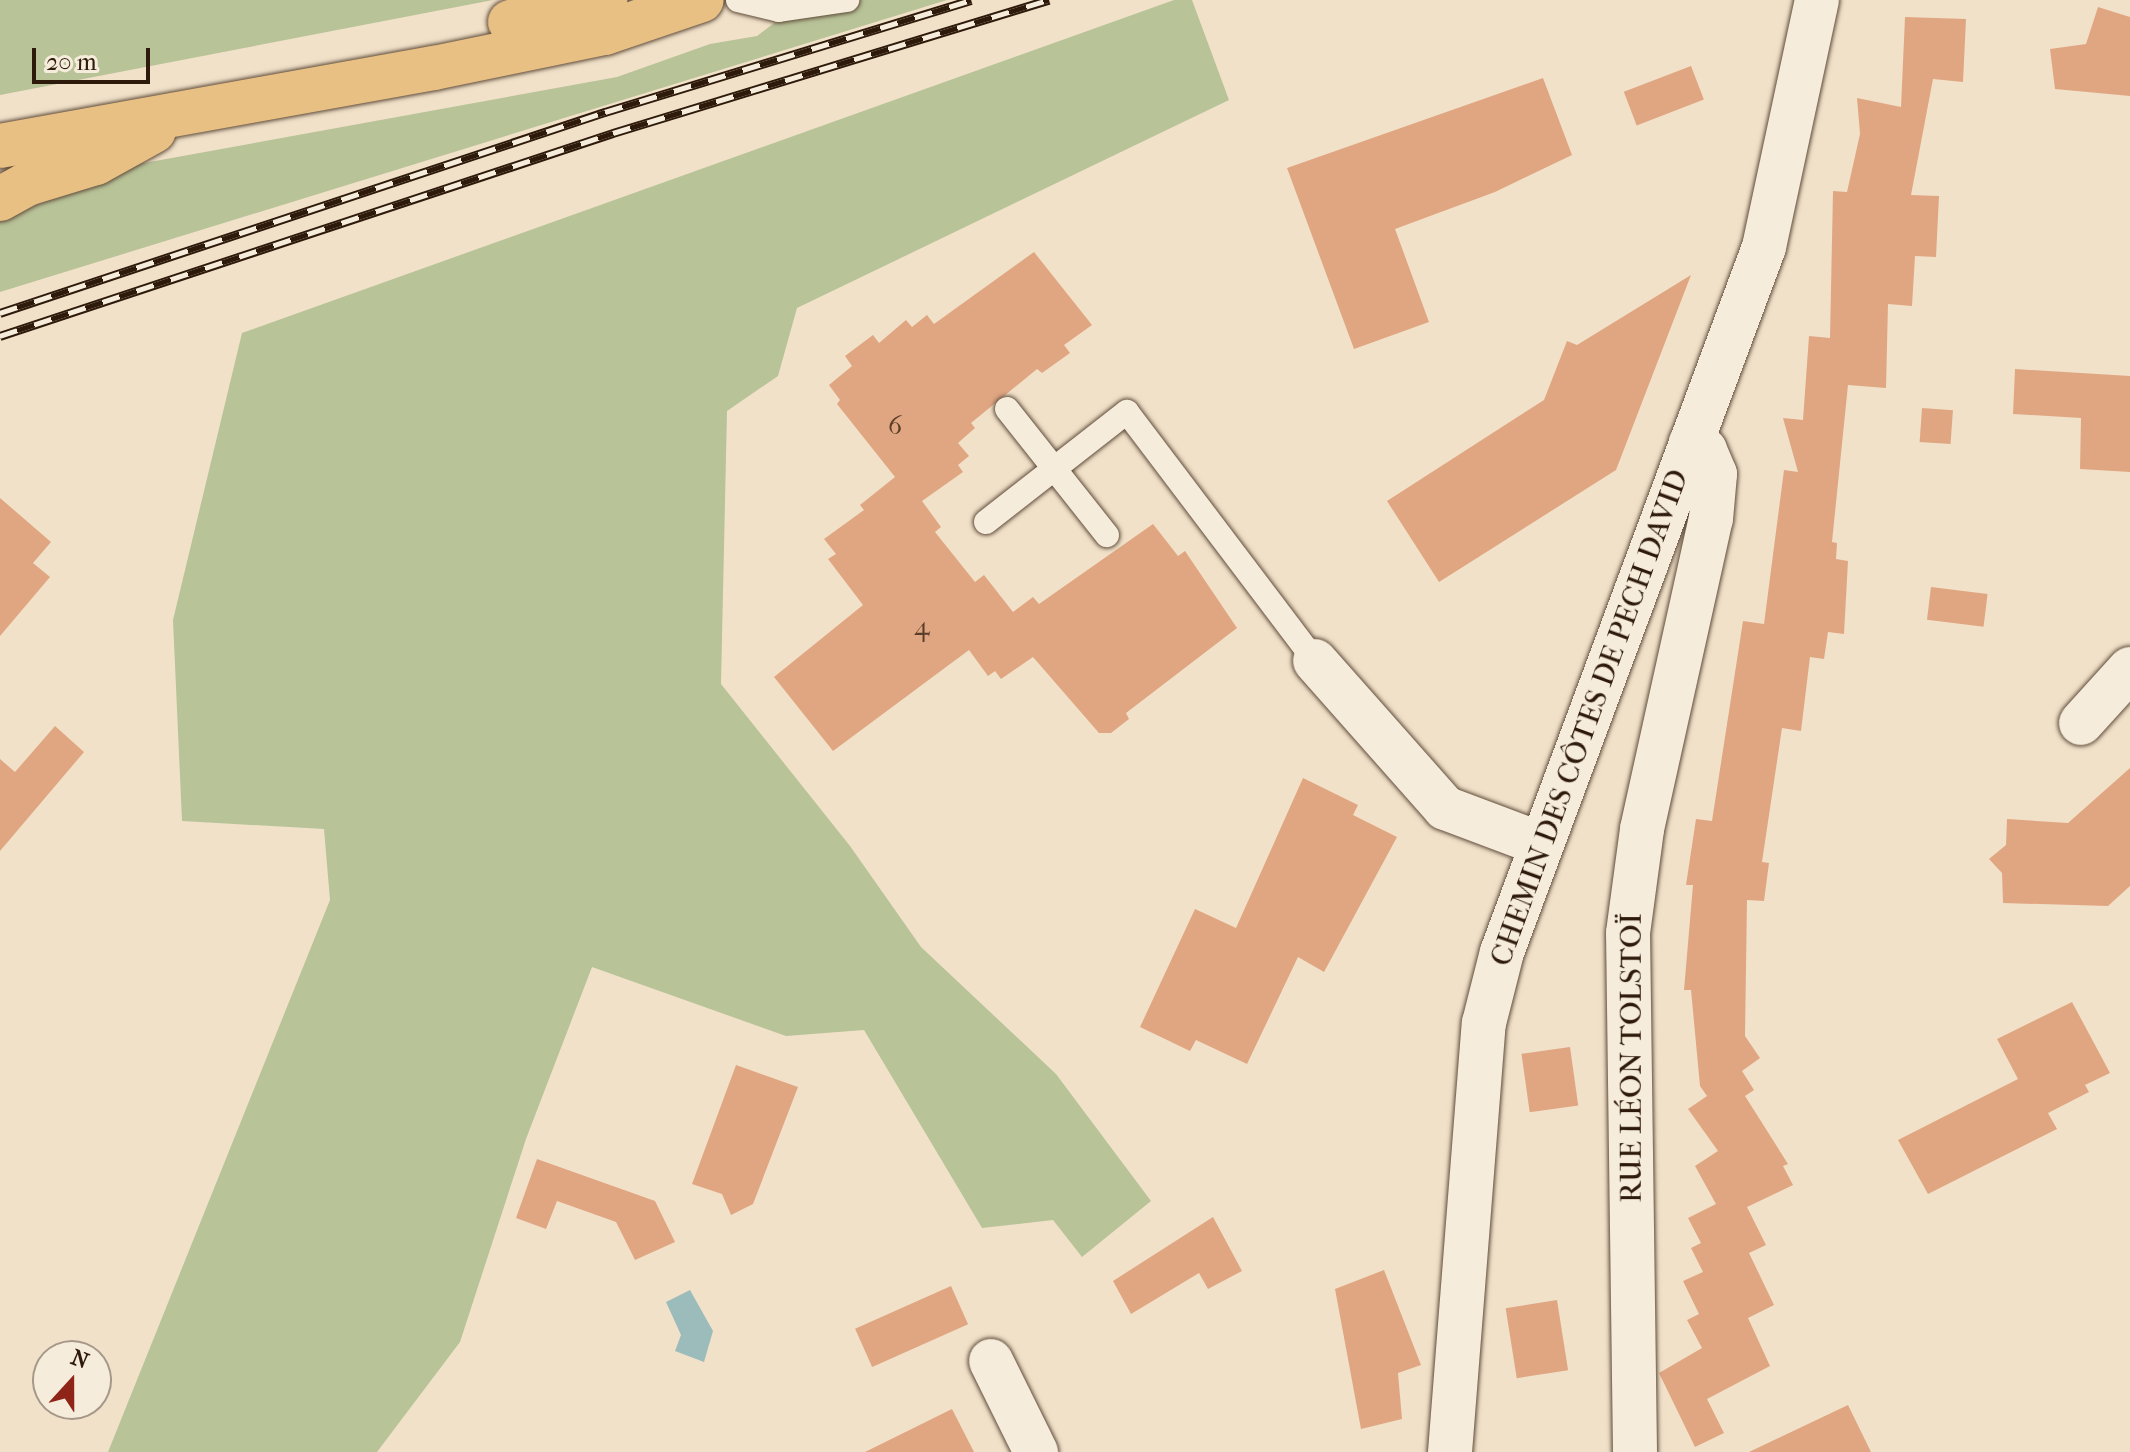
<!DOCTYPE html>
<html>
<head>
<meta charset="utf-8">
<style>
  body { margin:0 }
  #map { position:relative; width:2130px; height:1452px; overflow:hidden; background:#f1e1c9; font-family:"IM FELL French Canon",serif }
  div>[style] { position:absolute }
  .green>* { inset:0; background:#b8c398 }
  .water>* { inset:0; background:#9bbcbb }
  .building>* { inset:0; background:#e0a682; transform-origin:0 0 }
  .roads { filter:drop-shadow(0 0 2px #5f4c3a) drop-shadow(0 0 2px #5f4c3a) }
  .service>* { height:24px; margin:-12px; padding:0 12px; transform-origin:12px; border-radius:12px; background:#f6ecdc }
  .minor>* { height:44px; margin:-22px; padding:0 22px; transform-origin:22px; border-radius:22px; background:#f6ecdc }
  .motorway>* { height:44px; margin:-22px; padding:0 22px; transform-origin:22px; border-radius:22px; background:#e8c084 }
  .rail>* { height:9px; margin-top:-4.5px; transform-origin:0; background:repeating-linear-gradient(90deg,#f6ecdc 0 18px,#2e1a0b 0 36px); box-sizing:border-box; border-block:2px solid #2e1a0b }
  span { translate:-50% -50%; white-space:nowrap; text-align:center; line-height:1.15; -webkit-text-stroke:6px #f6ecdc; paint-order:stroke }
  .number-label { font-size:26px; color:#5a3d29 }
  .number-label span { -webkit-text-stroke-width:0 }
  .street-label { font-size:30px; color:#2e1a0b }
  .north { position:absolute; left:32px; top:1340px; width:80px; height:80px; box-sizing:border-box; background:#f6ecdc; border:2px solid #a69888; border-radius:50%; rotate:21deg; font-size:22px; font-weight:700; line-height:32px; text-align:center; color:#2e1a0b }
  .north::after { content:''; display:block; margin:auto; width:28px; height:36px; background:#8f2418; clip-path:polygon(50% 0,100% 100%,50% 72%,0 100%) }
  .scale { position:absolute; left:32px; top:48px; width:118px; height:36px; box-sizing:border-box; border:4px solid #2e1a0b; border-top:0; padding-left:10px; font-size:24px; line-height:28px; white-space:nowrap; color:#2e1a0b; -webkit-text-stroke:6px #f6ecdc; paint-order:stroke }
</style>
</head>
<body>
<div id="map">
  <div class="green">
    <div style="clip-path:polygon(0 0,493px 0,0 95px)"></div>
    <div style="clip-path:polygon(804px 0,947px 0,0 292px,0 220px,133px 165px,617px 77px,710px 44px,757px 36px)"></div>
    <div style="clip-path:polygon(1174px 0,1192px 0,1229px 100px,797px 308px,778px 376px,727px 411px,721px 684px,850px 846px,921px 947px,1056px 1074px,1151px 1201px,1082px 1257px,1053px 1220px,982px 1228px,864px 1030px,786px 1036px,592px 967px,526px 1139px,460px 1342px,377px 1452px,108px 1452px,330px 900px,324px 829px,182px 821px,173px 620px,242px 333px)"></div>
  </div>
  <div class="water">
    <div style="clip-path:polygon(690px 1290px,713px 1331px,704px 1362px,675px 1351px,681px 1335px,666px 1302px)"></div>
  </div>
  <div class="building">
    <div style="clip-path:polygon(2098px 7px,2130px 17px,2130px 96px,2055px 89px,2050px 49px,2086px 44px)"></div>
    <div style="clip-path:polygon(1905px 17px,1966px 19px,1963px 82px,1933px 79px,1911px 195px,1939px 196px,1936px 257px,1915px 256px,1912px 306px,1888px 304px,1886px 388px,1848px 385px,1832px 542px,1837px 543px,1836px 559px,1848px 561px,1844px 634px,1828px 632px,1824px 659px,1810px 657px,1801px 731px,1782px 728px,1762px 862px,1769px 863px,1764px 901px,1747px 900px,1745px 1036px,1760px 1058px,1742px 1071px,1754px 1090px,1745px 1096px,1788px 1164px,1783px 1166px,1793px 1185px,1747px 1207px,1766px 1245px,1749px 1253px,1774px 1305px,1748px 1318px,1770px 1366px,1707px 1399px,1724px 1433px,1695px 1447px,1659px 1373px,1702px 1348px,1687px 1320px,1699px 1314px,1683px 1281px,1703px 1272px,1691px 1248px,1701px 1243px,1688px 1218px,1716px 1204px,1695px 1166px,1718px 1151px,1688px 1109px,1707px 1096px,1700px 1086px,1691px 990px,1684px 990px,1693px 885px,1686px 885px,1696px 819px,1712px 821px,1743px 621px,1764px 624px,1784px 470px,1798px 472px,1783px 418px,1803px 420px,1809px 336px,1830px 338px,1833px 191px,1847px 192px,1860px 134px,1857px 98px,1901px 107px)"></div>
    <div style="left:1691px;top:66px;width:36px;height:72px;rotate:69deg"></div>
    <div style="clip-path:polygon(1543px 78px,1572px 155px,1495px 192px,1395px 229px,1429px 322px,1354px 349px,1287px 168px)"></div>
    <div style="clip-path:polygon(1034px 252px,1092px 325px,1064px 345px,1070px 353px,1042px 373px,1037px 369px,971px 423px,975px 428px,958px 443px,969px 456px,958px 465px,963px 472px,922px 501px,941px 527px,935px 532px,975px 582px,984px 575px,1013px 612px,1033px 597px,1039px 604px,1153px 524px,1178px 556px,1185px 551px,1237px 628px,1126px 713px,1129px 719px,1111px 733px,1099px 733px,1033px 657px,1001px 679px,995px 671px,988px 676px,969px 650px,833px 751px,774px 677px,863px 605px,828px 559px,836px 554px,824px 539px,864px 510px,860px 505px,895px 477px,837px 404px,840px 400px,829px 385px,852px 366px,845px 356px,873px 335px,879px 343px,906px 320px,912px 327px,927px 315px,934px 324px)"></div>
    <div style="clip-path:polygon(1691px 275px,1616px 470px,1439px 582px,1387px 501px,1544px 400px,1567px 341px,1577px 345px)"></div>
    <div style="clip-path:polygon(2015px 369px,2130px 376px,2130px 472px,2080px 469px,2081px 418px,2013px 414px)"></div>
    <div style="left:1922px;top:408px;width:31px;height:34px;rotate:4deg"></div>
    <div style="clip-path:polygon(0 498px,51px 542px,33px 563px,50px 577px,0 636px)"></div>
    <div style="left:1931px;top:587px;width:57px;height:33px;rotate:7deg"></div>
    <div style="clip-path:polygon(55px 726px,84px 752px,0 851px,0 759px,15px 772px)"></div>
    <div style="clip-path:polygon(2130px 768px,2130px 886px,2108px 906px,2003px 903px,2002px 873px,1989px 859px,2006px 845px,2007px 819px,2068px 823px)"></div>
    <div style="clip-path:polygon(1303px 778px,1358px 805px,1353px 815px,1397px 837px,1324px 972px,1298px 957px,1247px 1064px,1196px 1040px,1190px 1051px,1140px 1027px,1195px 909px,1236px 928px)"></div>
    <div style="clip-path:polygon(2072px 1002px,2110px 1073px,2085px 1085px,2089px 1092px,2048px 1113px,2057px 1129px,1928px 1194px,1898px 1140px,2018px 1079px,1997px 1039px)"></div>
    <div style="left:1570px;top:1047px;width:59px;height:49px;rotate:82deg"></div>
    <div style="clip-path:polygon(736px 1065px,798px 1087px,753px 1204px,731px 1215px,722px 1194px,692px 1184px)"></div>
    <div style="clip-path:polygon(537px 1159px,655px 1201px,675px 1242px,635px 1260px,616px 1222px,557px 1201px,546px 1229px,516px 1218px)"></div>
    <div style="clip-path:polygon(1213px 1217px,1242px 1271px,1208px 1289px,1199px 1273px,1131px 1314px,1113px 1281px)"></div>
    <div style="clip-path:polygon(1384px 1270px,1421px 1365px,1398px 1373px,1402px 1419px,1361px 1429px,1335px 1289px)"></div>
    <div style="left:951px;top:1286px;width:42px;height:105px;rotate:66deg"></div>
    <div style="left:1557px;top:1300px;width:71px;height:52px;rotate:81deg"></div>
    <div style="clip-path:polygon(1848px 1405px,1871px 1452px,1749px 1452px)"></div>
    <div style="clip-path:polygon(952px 1409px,974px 1452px,865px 1452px)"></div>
  </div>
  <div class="roads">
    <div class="service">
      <div style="left:738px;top:0;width:42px;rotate:13.7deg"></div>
      <div style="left:779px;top:10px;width:69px;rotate:-8.4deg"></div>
      <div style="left:1007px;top:409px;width:161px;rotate:51.6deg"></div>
      <div style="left:986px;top:522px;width:179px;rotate:-38deg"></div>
      <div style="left:1127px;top:412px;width:312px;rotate:52.9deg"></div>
    </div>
    <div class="minor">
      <div style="left:1315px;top:661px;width:196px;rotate:48.5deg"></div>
      <div style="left:1445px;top:808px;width:103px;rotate:20.6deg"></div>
      <div style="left:2081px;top:723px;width:73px;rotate:-47.8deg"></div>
      <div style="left:991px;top:1361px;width:102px;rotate:63.7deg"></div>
      <div style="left:1450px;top:1452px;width:430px;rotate:-85.5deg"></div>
      <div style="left:1484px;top:1023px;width:73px;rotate:-75.8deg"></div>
      <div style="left:1502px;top:952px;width:752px;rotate:-69.61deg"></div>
      <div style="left:1764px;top:247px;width:253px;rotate:-77.9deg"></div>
      <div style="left:1635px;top:1452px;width:519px;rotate:-90.77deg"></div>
      <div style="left:1628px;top:933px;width:105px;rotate:-82.3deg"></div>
      <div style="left:1642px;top:829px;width:318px;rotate:-77.5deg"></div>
      <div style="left:1711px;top:519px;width:45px;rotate:-84.9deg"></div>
      <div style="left:1715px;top:474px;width:26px;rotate:-113deg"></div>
      <div style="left:1705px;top:450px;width:16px;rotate:-153deg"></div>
    </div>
    <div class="motorway">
      <div style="left:510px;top:22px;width:98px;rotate:-13deg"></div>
      <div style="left:0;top:146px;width:441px;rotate:-10.2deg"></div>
      <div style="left:434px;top:68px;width:175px;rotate:-11.6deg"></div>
      <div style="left:605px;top:33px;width:102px;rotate:-18.8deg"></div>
      <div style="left:0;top:199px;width:31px;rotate:-29deg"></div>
      <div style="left:27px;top:184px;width:72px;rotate:-16.9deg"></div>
      <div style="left:96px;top:163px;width:66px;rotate:-28.9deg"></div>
    </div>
  </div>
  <div class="rail">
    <div style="left:0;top:313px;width:638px;rotate:-18.38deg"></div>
    <div style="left:605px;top:112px;width:383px;rotate:-17deg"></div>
    <div style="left:0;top:336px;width:646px;rotate:-18.32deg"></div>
    <div style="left:613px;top:133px;width:456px;rotate:-17deg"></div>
  </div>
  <div class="number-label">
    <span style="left:895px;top:426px">6</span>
    <span style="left:922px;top:627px">4</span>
  </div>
  <div class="street-label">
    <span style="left:1590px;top:718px;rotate:-70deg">CHEMIN DES CÔTES DE PECH DAVID</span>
    <span style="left:1632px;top:1058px;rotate:-90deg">RUE LÉON TOLSTOÏ</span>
  </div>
  <div class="north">N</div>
  <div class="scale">20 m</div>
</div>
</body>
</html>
